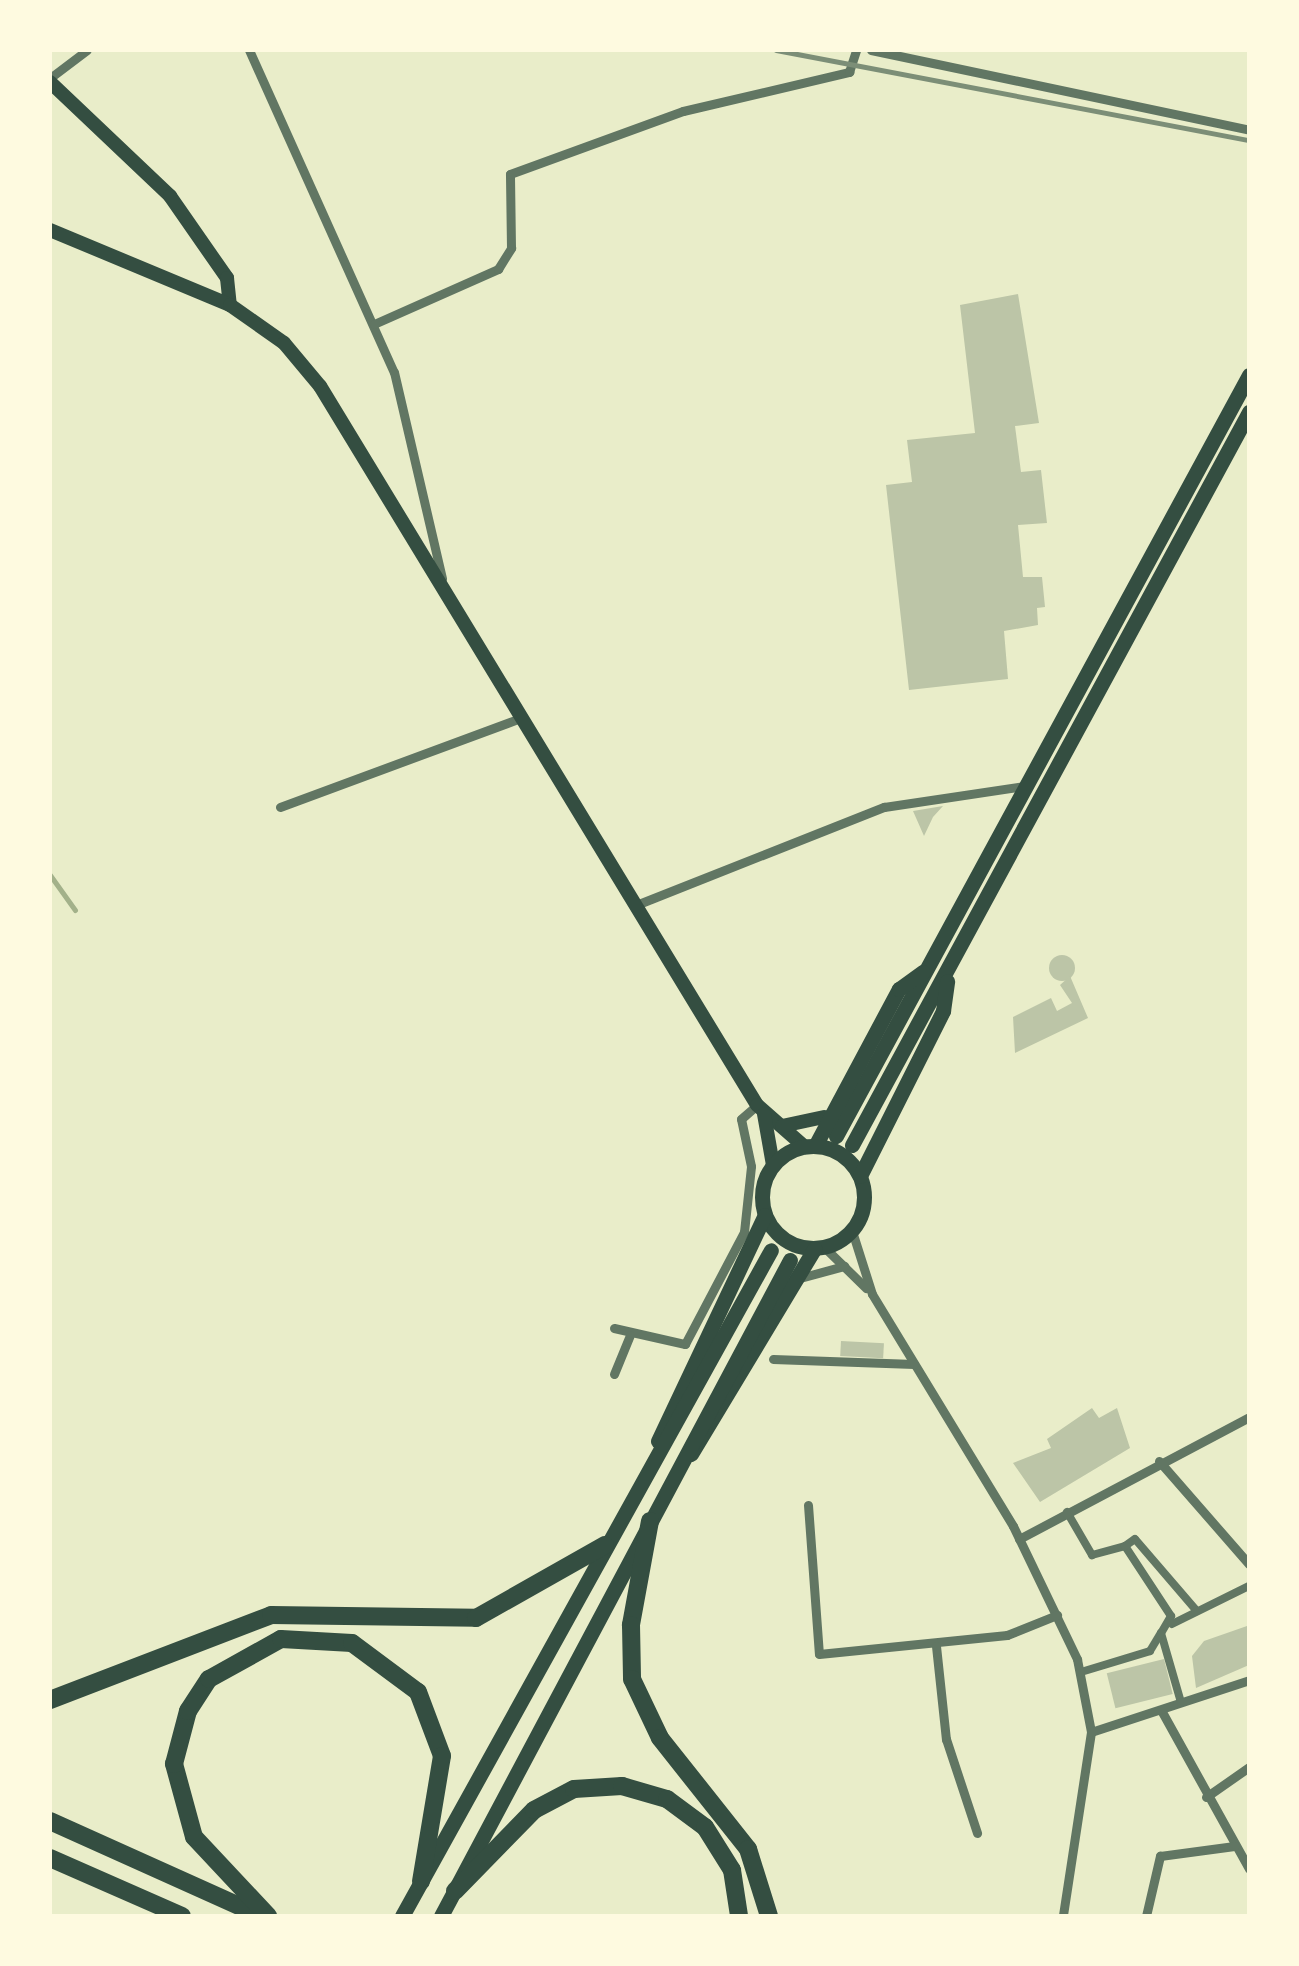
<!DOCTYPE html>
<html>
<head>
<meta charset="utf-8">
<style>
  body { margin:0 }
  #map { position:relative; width:1299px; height:1966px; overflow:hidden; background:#e9edc9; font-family:"Sofia Sans Condensed",sans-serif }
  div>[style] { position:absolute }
  .stream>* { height:5px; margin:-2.5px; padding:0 2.5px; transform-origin:2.5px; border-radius:2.5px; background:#a3b18a }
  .building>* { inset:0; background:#bcc5a7; transform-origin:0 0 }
  .round { border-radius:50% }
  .pedestrian>* { height:8px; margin:-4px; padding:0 4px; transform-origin:4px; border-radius:4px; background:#617663 }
  .minor>* { height:9px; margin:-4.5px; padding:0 4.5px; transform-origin:4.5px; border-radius:4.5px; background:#617663 }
  .secondary>* { height:14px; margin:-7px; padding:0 7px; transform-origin:7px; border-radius:7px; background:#344e41 }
  .primary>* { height:15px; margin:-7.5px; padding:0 7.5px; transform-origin:7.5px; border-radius:7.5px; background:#344e41 }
  .primary>.ring { margin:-7.5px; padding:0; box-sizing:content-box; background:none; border:15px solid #344e41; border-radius:50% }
  .motorway>* { height:18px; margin:-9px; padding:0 9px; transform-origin:9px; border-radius:9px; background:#344e41 }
  .rail>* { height:5px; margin:-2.5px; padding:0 2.5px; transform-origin:2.5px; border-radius:2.5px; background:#7c8e77 }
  span { translate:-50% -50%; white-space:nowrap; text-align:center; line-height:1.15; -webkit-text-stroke:8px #fefae0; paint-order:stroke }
  .frame { position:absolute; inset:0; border:52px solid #fefae0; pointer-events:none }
</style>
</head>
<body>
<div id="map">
  <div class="stream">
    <div style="left:50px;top:875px;width:43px;rotate:54.5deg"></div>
  </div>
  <div class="building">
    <div style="clip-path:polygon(1018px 294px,1039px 423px,1015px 426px,1021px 472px,1041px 470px,1047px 523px,1018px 525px,1023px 577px,1042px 577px,1045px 607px,1037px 608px,1038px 625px,1004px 631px,1008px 679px,909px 690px,886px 485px,912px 482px,907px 440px,975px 433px,960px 305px)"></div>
    <div style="clip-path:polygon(943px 806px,933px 817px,924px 836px,913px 811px)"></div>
    <div class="round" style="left:1049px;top:955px;width:26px;height:26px"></div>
    <div style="clip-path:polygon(1070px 976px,1088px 1018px,1015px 1053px,1013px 1017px,1051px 998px,1057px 1011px,1072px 1003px,1060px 985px)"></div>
    <div style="left:841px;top:1341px;width:43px;height:15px;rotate:3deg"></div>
    <div style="clip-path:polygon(1092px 1408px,1099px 1418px,1117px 1408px,1130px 1448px,1040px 1502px,1013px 1463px,1051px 1448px,1047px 1439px)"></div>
    <div style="clip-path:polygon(1247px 1626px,1249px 1665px,1196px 1688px,1192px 1656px,1204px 1641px)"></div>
    <div style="left:1164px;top:1659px;width:36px;height:59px;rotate:76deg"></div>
  </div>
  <div class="pedestrian">
    <div style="left:1067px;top:1512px;width:50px;rotate:59.8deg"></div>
    <div style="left:1092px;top:1555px;width:34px;rotate:-15deg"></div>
    <div style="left:1125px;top:1546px;width:84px;rotate:56.7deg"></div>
    <div style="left:1171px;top:1616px;width:20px;rotate:120deg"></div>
    <div style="left:1161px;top:1633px;width:69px;rotate:73.9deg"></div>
    <div style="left:1125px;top:1546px;width:12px;rotate:-35deg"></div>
    <div style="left:1135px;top:1539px;width:95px;rotate:49.3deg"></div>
    <div style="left:1172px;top:1624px;width:86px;rotate:-26.3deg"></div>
    <div style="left:1081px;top:1672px;width:72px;rotate:-16.9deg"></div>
    <div style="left:1150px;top:1651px;width:21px;rotate:-59deg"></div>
  </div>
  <div class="minor">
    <div style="left:249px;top:50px;width:353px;rotate:65.8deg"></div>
    <div style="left:394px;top:372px;width:212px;rotate:76.9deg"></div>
    <div style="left:871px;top:50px;width:386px;rotate:11.9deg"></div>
    <div style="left:50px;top:78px;width:46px;rotate:-37.1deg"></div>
    <div style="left:374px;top:324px;width:136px;rotate:-23.9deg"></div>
    <div style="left:498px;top:269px;width:25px;rotate:-58deg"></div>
    <div style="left:511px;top:248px;width:74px;rotate:-90.8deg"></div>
    <div style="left:510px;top:174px;width:184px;rotate:-20deg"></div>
    <div style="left:683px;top:111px;width:171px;rotate:-13.2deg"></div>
    <div style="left:849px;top:72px;width:23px;rotate:-72deg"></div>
    <div style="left:280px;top:807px;width:259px;rotate:-20.3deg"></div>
    <div style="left:636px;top:905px;width:267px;rotate:-21.6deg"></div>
    <div style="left:884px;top:807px;width:143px;rotate:-8.5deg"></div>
    <div style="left:852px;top:1231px;width:66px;rotate:72.4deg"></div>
    <div style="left:872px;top:1294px;width:271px;rotate:58.7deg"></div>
    <div style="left:1013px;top:1526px;width:148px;rotate:64.3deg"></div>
    <div style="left:1077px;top:1659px;width:74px;rotate:79.1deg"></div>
    <div style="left:1091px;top:1732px;width:186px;rotate:98.7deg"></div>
    <div style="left:824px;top:1247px;width:59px;rotate:44.3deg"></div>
    <div style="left:800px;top:1278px;width:46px;rotate:-15.3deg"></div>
    <div style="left:614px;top:1328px;width:73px;rotate:12.7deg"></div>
    <div style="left:685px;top:1344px;width:127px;rotate:-62.2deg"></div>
    <div style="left:744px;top:1232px;width:66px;rotate:-83.9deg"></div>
    <div style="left:751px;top:1166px;width:48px;rotate:-102deg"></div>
    <div style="left:741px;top:1119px;width:21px;rotate:-41deg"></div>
    <div style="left:773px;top:1359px;width:141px;rotate:2deg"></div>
    <div style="left:614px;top:1374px;width:42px;rotate:-67.7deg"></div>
    <div style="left:1159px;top:1461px;width:137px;rotate:48.9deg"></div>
    <div style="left:808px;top:1505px;width:149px;rotate:85.8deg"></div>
    <div style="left:819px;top:1654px;width:189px;rotate:-5.8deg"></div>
    <div style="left:1007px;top:1635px;width:54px;rotate:-21.8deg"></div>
    <div style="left:1019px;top:1539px;width:260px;rotate:-27.9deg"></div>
    <div style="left:936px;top:1646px;width:94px;rotate:83.9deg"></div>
    <div style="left:946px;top:1739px;width:99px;rotate:71.7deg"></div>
    <div style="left:1161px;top:1710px;width:182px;rotate:61deg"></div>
    <div style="left:1091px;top:1732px;width:166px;rotate:-18.2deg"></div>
    <div style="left:1206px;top:1797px;width:52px;rotate:-34.9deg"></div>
    <div style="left:1146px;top:1916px;width:62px;rotate:-76.9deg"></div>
    <div style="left:1160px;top:1856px;width:75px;rotate:-7.7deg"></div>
  </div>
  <div class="secondary">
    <div style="left:50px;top:82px;width:166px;rotate:43.5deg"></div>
    <div style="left:170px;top:196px;width:100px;rotate:55.2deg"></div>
    <div style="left:227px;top:278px;width:27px;rotate:84deg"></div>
    <div style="left:50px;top:230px;width:195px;rotate:22.6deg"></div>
    <div style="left:230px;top:305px;width:66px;rotate:35.1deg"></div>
    <div style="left:284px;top:343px;width:56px;rotate:50.1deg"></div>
    <div style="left:320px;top:386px;width:841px;rotate:58.71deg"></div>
    <div style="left:757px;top:1105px;width:64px;rotate:41.2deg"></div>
    <div style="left:764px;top:1114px;width:52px;rotate:80deg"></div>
    <div style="left:782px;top:1126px;width:43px;rotate:-12.1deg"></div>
  </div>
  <div class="primary">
    <div style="left:836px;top:1136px;width:866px;rotate:-61.51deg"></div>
    <div style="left:852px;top:1145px;width:834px;rotate:-61.56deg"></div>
    <div style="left:815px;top:1146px;width:178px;rotate:-61.9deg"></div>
    <div style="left:899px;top:989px;width:29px;rotate:-36deg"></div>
    <div class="ring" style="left:762px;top:1146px;width:87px;height:87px"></div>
    <div style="left:860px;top:1176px;width:185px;rotate:-63.3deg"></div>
    <div style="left:943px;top:1011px;width:30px;rotate:-82deg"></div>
    <div style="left:658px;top:1441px;width:250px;rotate:-64.7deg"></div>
    <div style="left:691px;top:1454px;width:240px;rotate:-59deg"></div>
    <div style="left:402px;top:1916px;width:761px;rotate:-61.01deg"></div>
    <div style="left:441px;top:1916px;width:743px;rotate:-61.99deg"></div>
  </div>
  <div class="motorway">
    <div style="left:650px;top:1521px;width:106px;rotate:100.4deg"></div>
    <div style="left:631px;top:1625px;width:54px;rotate:88.9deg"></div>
    <div style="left:632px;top:1679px;width:65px;rotate:64.6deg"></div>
    <div style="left:660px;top:1738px;width:142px;rotate:51.6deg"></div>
    <div style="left:748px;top:1849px;width:70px;rotate:72.6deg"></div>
    <div style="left:50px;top:1700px;width:237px;rotate:-21deg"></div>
    <div style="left:271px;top:1615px;width:205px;rotate:0.8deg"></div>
    <div style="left:476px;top:1618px;width:148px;rotate:-29.5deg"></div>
    <div style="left:50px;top:1821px;width:231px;rotate:24.2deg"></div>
    <div style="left:50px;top:1858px;width:144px;rotate:23.7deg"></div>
    <div style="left:455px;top:1891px;width:113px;rotate:-45.7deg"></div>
    <div style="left:534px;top:1810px;width:45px;rotate:-27.7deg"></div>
    <div style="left:574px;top:1789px;width:48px;rotate:-3.6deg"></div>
    <div style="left:622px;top:1786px;width:47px;rotate:16.1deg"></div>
    <div style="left:667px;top:1799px;width:47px;rotate:36.4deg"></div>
    <div style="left:705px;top:1827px;width:51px;rotate:57.9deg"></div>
    <div style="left:732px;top:1870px;width:47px;rotate:81.3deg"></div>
    <div style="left:268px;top:1916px;width:108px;rotate:-133.1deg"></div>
    <div style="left:194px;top:1837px;width:76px;rotate:-105.3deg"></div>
    <div style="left:174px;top:1764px;width:55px;rotate:-75.2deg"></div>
    <div style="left:188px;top:1711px;width:38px;rotate:-57deg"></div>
    <div style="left:209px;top:1679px;width:82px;rotate:-29.1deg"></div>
    <div style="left:281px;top:1639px;width:71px;rotate:3.2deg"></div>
    <div style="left:352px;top:1643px;width:82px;rotate:36.6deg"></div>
    <div style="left:418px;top:1692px;width:68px;rotate:69.4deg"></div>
    <div style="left:442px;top:1756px;width:127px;rotate:99.5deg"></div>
  </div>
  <div class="rail">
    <div style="left:776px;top:50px;width:481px;rotate:10.8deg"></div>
  </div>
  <div class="frame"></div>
</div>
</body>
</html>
